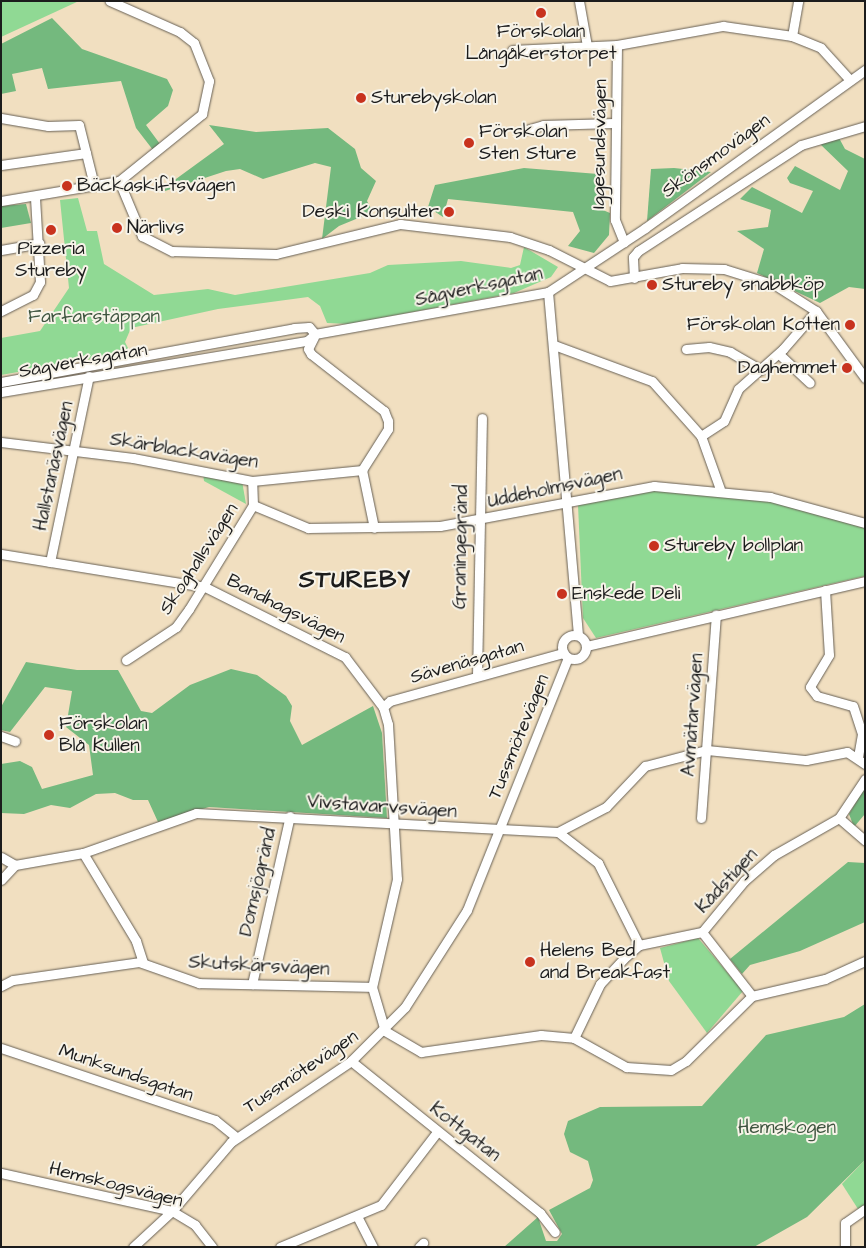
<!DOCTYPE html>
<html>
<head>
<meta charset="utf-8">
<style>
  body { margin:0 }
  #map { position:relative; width:866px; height:1248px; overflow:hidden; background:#f1dfc0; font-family:"Architects Daughter",sans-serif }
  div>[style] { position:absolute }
  .green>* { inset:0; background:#90d994 }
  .forest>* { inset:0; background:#74b97e }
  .roads { filter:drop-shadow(0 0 1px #676055) drop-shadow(0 0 1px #676055) }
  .minor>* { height:9px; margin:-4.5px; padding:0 4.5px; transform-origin:4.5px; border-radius:4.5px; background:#fff }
  .minor>.ring { margin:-4.5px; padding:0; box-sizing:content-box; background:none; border:9px solid #fff; border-radius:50% }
  .dots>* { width:14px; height:14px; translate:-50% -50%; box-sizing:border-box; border:2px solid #f7f3e8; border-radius:50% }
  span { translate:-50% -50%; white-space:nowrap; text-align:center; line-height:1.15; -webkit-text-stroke:4px #f7f3e8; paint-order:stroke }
  .poi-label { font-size:19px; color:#1c1c1c }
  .left { translate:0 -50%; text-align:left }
  .right { translate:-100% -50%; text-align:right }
  .street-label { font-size:19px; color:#1c1c1c }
  .park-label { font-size:19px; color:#3f5540 }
  .district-label { font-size:24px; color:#1c1c1c; font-weight:700; letter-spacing:1px }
  .frame { position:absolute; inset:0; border:2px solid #1c1c1c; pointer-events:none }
</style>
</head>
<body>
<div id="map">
  <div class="green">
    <div style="clip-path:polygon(1px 1px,79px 1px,1px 37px)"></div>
    <div style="clip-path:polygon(78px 198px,87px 231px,97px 231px,104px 264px,154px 295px,208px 289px,235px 295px,370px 273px,388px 265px,461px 261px,511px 268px,520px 265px,524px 247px,558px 267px,551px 277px,514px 293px,349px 324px,327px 323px,320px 306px,308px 297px,218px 309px,131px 328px,125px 342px,130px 352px,1px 375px,1px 338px,40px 331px,69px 288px,60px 200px)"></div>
    <div style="clip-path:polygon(203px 474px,242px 481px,246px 504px,204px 481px)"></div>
    <div style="clip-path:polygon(653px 490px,772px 502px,865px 528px,865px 576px,596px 638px,583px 618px,578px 505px)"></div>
    <div style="clip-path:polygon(698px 938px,743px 991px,707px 1033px,669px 981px,660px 948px)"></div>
    <div style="clip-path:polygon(865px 1160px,865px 1205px,858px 1209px,842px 1184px)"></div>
  </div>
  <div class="forest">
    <div style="clip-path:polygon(52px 18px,82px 49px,167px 79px,173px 90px,168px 106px,146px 125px,160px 144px,153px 150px,136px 128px,121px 81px,48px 89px,42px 68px,12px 74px,16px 91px,1px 94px,1px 44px)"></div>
    <div style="clip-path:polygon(209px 125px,256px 132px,328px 128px,355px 149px,361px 168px,376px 181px,367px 201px,373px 212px,339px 226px,322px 239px,331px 167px,315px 163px,263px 179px,240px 169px,226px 171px,165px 191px,165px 187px,224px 144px)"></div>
    <div style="clip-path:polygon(839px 138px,845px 149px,865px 159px,865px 289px,849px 287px,820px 303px,757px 273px,764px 249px,737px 231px,768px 227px,771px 210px,740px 199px,752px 187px,802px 213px,813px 191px,790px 183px,787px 178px,795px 166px,840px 190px,848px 171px,820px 144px)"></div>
    <div style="clip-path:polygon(524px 168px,598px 174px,598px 208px,610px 213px,609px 235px,594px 253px,568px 246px,580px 231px,573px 212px,448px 199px,443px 217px,428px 207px,435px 185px)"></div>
    <div style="clip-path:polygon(674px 168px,711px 172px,647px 221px,651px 169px)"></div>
    <div style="clip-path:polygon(26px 204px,31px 223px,1px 228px,1px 206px)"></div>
    <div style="clip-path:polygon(26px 662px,77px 670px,118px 670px,141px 711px,152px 713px,190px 685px,231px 669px,257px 675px,286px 696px,292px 706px,290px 721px,302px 745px,373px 706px,382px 733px,387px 818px,209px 807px,158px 822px,148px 800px,133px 800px,115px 793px,96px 794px,70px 808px,51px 805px,24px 814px,1px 813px,1px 764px,20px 761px,32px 767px,42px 789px,93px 775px,89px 745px,66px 727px,72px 691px,45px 687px,10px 732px,1px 730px,1px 707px)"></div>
    <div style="clip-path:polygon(865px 787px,865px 814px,854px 827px,849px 814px)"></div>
    <div style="clip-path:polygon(848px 862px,865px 863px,865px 922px,800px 951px,750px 965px,742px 974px,730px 959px)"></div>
    <div style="clip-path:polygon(865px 1004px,865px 1160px,807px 1217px,754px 1247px,504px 1247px,538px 1217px,546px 1241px,557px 1241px,562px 1234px,549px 1210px,590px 1188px,593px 1180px,588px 1161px,570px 1152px,564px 1134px,568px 1121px,600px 1107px,702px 1106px,766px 1035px,844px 1017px)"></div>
  </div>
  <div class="roads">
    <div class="minor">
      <div style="left:579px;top:1px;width:46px;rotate:79.9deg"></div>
      <div style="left:792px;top:36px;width:36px;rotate:-80deg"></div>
      <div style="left:617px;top:45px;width:175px;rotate:90.7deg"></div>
      <div style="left:615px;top:220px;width:24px;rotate:68deg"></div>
      <div style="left:512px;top:50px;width:105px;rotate:-2.7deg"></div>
      <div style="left:617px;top:45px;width:108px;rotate:-10.2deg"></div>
      <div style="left:723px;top:26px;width:70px;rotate:8.2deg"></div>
      <div style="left:792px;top:36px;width:31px;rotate:22deg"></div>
      <div style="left:821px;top:48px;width:43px;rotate:47.8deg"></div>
      <div style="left:1px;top:118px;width:48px;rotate:9.7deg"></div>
      <div style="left:48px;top:126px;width:31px;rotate:-2deg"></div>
      <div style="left:79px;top:125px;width:62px;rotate:76deg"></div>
      <div style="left:526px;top:130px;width:18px;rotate:-16deg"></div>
      <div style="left:543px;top:125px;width:71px;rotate:-1.6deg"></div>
      <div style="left:1px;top:165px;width:86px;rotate:-8deg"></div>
      <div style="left:119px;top:181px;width:60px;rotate:67.3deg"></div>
      <div style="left:142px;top:236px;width:34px;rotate:27deg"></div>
      <div style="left:172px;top:251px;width:104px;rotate:1.7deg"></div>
      <div style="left:276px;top:254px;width:128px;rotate:-13.6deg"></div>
      <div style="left:400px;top:224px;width:111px;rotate:6.7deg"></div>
      <div style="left:510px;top:237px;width:41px;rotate:18.4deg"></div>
      <div style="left:549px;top:250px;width:68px;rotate:26.9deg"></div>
      <div style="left:610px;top:281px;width:73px;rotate:-10.2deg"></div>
      <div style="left:682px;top:268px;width:42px;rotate:1.4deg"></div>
      <div style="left:724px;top:269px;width:53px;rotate:17.4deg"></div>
      <div style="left:775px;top:285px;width:49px;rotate:32.4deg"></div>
      <div style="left:816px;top:311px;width:83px;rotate:53.8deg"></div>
      <div style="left:1px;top:201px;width:120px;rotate:-9.6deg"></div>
      <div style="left:119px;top:181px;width:107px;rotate:-38.9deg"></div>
      <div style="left:202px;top:114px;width:34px;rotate:-78deg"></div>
      <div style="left:209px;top:81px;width:41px;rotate:-111.5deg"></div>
      <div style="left:194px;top:43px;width:18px;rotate:-142deg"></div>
      <div style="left:180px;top:32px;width:77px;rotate:-156.1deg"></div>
      <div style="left:1px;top:250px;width:39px;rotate:-10deg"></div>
      <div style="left:634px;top:278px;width:21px;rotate:-93deg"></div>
      <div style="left:633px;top:257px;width:8px;rotate:-50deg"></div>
      <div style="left:638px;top:251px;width:194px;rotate:-33deg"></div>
      <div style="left:801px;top:145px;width:67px;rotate:-16.5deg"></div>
      <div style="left:548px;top:292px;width:344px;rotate:85deg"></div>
      <div style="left:1px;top:311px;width:36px;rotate:-27deg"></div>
      <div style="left:33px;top:295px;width:15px;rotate:-62deg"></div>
      <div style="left:40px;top:282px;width:85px;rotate:-93.4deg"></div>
      <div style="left:314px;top:337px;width:13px;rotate:117deg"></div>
      <div style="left:308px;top:349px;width:6px;rotate:59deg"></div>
      <div style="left:311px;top:354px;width:93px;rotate:38deg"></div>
      <div style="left:384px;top:411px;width:11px;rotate:68deg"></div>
      <div style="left:388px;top:421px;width:8px;rotate:90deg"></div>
      <div style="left:388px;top:429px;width:49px;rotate:122.4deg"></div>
      <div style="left:362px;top:470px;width:59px;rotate:78.3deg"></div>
      <div style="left:554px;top:345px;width:104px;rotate:20.2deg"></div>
      <div style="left:652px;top:381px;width:74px;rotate:48.3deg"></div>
      <div style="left:701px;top:436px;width:56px;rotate:70.3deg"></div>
      <div style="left:686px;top:349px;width:23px;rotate:-5deg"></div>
      <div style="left:709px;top:347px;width:22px;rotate:13deg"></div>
      <div style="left:730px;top:352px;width:36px;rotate:30deg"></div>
      <div style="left:779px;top:354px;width:42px;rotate:43.1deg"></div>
      <div style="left:1px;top:382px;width:298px;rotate:-10.4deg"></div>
      <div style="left:294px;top:328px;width:15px;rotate:-4deg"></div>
      <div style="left:309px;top:327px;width:9px;rotate:49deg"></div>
      <div style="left:315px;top:334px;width:237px;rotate:-10.2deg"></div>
      <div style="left:548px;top:292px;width:116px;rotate:-33.4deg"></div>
      <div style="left:645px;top:228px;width:271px;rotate:-35.7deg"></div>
      <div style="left:1px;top:392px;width:310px;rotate:-9.5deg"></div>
      <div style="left:307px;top:341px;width:11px;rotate:-41deg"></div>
      <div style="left:701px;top:436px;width:27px;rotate:-33deg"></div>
      <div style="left:724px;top:421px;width:35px;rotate:-66deg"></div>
      <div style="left:738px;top:389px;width:60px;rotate:-41.6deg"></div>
      <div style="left:783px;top:349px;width:50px;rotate:-49deg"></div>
      <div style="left:1px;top:442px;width:133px;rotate:6.9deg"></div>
      <div style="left:133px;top:458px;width:121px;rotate:10.9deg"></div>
      <div style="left:252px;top:481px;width:111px;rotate:-5.7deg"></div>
      <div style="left:253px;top:505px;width:60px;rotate:22.7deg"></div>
      <div style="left:308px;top:528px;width:132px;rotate:-0.9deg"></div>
      <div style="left:440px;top:526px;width:218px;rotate:-10.6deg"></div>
      <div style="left:654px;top:486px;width:117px;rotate:5.4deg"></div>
      <div style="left:770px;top:497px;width:98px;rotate:15.3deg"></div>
      <div style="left:1px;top:554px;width:207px;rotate:9.2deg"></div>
      <div style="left:205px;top:587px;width:157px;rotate:26.6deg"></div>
      <div style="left:345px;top:657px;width:63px;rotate:52.8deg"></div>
      <div style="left:383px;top:707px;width:18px;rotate:74deg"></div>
      <div style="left:388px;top:724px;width:155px;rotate:86.7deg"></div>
      <div style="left:397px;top:879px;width:111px;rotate:103deg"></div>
      <div style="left:372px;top:987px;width:46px;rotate:73.5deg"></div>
      <div style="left:50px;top:562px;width:190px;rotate:-78.2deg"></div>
      <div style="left:825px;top:590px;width:65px;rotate:86.5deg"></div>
      <div style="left:829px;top:655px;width:37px;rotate:121deg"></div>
      <div style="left:810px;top:687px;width:11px;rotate:52deg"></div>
      <div style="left:817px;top:696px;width:37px;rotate:16deg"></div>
      <div style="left:853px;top:706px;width:29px;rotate:72deg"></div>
      <div style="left:862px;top:734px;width:22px;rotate:100deg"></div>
      <div class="ring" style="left:562px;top:635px;width:15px;height:15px"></div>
      <div style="left:586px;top:646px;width:286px;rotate:-13.1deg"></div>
      <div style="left:126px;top:660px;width:60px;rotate:-33.4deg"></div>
      <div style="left:176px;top:627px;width:22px;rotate:-54deg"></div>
      <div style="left:189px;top:609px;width:122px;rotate:-58.4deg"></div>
      <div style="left:253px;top:505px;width:24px;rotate:-92deg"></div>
      <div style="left:477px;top:676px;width:258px;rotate:-88.9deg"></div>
      <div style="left:383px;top:707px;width:9px;rotate:-41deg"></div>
      <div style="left:390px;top:701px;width:180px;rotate:-15.5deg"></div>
      <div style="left:1px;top:736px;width:15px;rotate:20deg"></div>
      <div style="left:701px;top:818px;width:204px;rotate:-85.8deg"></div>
      <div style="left:839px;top:818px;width:35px;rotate:41deg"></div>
      <div style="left:558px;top:832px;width:51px;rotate:37.8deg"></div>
      <div style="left:598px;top:863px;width:92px;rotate:63.4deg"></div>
      <div style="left:83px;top:853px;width:103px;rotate:58.9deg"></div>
      <div style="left:136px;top:941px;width:23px;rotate:72deg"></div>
      <div style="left:1px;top:857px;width:16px;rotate:30deg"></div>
      <div style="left:1px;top:880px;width:21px;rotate:-47deg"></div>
      <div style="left:15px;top:865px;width:69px;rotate:-10deg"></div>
      <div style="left:83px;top:853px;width:120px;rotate:-19.5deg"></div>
      <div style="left:196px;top:813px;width:362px;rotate:3deg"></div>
      <div style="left:558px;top:832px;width:54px;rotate:-27.5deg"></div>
      <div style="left:606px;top:807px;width:57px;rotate:-46.4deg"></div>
      <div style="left:645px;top:766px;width:64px;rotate:-14.5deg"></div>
      <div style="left:707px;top:750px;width:100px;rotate:5.8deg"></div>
      <div style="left:806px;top:760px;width:42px;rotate:-11deg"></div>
      <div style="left:847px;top:752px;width:22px;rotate:34deg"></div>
      <div style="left:702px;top:932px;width:81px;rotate:52deg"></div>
      <div style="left:252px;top:984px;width:172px;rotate:-77.3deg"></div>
      <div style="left:1px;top:986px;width:13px;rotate:-27deg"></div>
      <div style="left:13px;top:980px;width:127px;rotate:-8.1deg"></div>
      <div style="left:139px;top:962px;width:64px;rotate:19.3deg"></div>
      <div style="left:199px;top:983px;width:173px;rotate:1.3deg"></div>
      <div style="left:385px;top:1031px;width:42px;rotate:30.3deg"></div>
      <div style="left:421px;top:1052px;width:121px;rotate:-8.1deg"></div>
      <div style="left:541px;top:1035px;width:33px;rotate:5deg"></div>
      <div style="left:574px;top:1038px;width:60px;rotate:29.1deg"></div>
      <div style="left:626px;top:1067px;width:45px;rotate:3.8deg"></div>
      <div style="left:671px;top:1070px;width:17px;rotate:-31deg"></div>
      <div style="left:686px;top:1061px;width:93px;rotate:-44.6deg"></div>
      <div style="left:752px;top:996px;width:75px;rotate:-13.1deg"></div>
      <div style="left:825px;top:979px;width:44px;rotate:-24.2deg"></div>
      <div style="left:574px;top:1038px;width:60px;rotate:-64.3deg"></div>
      <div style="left:600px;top:984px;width:34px;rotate:-47deg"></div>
      <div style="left:623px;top:959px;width:21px;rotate:-41deg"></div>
      <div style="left:639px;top:945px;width:64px;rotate:-11.7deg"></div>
      <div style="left:702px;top:932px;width:66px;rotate:-50.5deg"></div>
      <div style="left:744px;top:881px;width:40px;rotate:-41deg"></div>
      <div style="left:774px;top:855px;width:75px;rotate:-29.6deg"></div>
      <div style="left:839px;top:818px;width:47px;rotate:-56.3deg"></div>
      <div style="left:1px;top:1048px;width:226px;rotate:18.6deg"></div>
      <div style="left:215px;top:1120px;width:27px;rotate:39deg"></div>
      <div style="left:351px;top:1061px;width:243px;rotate:38.8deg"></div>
      <div style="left:540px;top:1213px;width:24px;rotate:52deg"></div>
      <div style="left:1px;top:1173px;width:175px;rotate:12.5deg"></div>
      <div style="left:172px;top:1211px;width:27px;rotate:31deg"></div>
      <div style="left:195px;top:1225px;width:28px;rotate:52deg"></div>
      <div style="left:358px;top:1218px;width:33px;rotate:63deg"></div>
      <div style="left:133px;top:1247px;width:53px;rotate:-42.7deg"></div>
      <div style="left:172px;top:1211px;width:91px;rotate:-49.5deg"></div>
      <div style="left:231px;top:1142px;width:145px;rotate:-34deg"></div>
      <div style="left:351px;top:1061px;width:76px;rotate:-45deg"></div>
      <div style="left:405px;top:1007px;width:115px;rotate:-57.4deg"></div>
      <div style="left:467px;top:910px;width:271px;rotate:-68.2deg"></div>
      <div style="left:280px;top:1247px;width:109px;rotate:-22.6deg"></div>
      <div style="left:381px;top:1205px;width:92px;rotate:-52.5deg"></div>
      <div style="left:419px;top:1247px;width:6px;rotate:-45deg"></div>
      <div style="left:845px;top:1247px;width:24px;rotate:-90deg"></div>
      <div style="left:845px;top:1223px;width:24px;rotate:-35deg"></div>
    </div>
  </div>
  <div class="dots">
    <div style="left:541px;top:13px;background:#c8321e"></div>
    <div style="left:361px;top:98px;background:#c8321e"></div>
    <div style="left:469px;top:143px;background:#c8321e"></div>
    <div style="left:67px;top:186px;background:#c8321e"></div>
    <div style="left:449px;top:212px;background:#c8321e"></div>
    <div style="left:117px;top:228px;background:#c8321e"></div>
    <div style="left:51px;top:230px;background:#c8321e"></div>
    <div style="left:652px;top:285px;background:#c8321e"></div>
    <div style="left:850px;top:325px;background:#c8321e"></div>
    <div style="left:847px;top:368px;background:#c8321e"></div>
    <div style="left:654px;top:546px;background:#c8321e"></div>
    <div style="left:562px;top:594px;background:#c8321e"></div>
    <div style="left:49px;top:735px;background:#c8321e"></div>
    <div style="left:530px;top:962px;background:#c8321e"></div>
  </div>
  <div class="poi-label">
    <span style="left:541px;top:43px">Förskolan<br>Långåkerstorpet</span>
    <span class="left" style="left:371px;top:98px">Sturebyskolan</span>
    <span class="left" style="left:479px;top:143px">Förskolan<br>Sten Sture</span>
    <span class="left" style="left:77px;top:186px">Bäckaskiftsvägen</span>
    <span class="right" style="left:439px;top:212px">Deski Konsulter</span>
    <span class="left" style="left:127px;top:228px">Närlivs</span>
    <span style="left:51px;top:260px">Pizzeria<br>Stureby</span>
    <span class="left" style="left:662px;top:285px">Stureby snabbköp</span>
    <span class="right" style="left:840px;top:325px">Förskolan Kotten</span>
    <span class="right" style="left:837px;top:368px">Daghemmet</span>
    <span class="left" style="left:664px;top:546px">Stureby bollplan</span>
    <span class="left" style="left:572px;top:594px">Enskede Deli</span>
    <span class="left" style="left:59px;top:735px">Förskolan<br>Blå Kullen</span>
    <span class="left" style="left:540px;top:962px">Helens Bed<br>and Breakfast</span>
  </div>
  <div class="street-label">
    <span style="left:600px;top:144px;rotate:-89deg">Iggesundsvägen</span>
    <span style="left:716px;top:156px;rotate:-36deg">Skönsmovägen</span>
    <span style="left:479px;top:287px;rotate:-12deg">Sågverksgatan</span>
    <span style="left:83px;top:361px;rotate:-10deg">Sågverksgatan</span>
    <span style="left:184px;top:451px;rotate:9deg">Skärblackavägen</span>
    <span style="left:54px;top:466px;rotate:-78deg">Hallstanäsvägen</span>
    <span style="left:555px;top:488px;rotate:-12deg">Uddeholmsvägen</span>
    <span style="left:461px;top:547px;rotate:-89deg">Graningegränd</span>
    <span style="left:199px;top:559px;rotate:-57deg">Skoghallsvägen</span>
    <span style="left:286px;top:609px;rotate:27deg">Bandhagsvägen</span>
    <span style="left:467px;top:662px;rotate:-16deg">Sävenäsgatan</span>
    <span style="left:693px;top:715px;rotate:-86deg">Avmätarvägen</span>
    <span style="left:519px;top:737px;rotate:-68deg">Tussmötevägen</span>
    <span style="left:382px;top:807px;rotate:4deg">Vivstavarvsvägen</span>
    <span style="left:727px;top:881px;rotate:-47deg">Kådstigen</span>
    <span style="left:258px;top:882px;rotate:-77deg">Domsjögränd</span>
    <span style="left:259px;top:966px;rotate:3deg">Skutskärsvägen</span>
    <span style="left:301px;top:1072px;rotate:-34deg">Tussmötevägen</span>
    <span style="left:126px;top:1073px;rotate:19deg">Munksundsgatan</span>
    <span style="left:465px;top:1132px;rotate:38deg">Kottgatan</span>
    <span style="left:116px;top:1185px;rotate:14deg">Hemskogsvägen</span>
  </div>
  <div class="park-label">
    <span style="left:94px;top:317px">Farfarstäppan</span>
    <span style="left:787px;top:1128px">Hemskogen</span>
  </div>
  <div class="district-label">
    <span style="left:355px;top:581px">STUREBY</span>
  </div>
  <div class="frame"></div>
</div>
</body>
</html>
